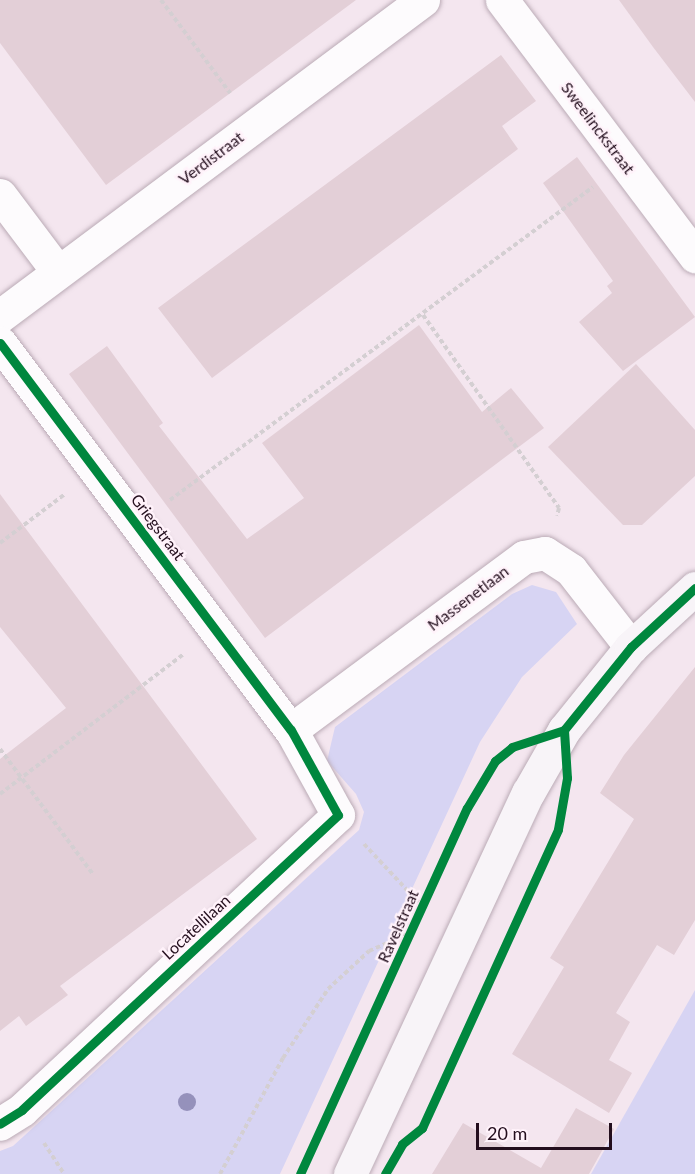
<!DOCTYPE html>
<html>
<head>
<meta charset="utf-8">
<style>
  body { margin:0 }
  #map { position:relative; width:695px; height:1174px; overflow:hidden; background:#f4e6ef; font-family:Lato,sans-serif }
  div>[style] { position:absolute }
  .green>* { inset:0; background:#d7d4f3 }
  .building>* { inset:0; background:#e3cfd7 }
  .path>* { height:4px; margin-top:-2px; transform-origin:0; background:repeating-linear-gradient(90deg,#d4cfd2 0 4.5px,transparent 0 7.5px) }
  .roads { filter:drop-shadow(0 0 2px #bbabb6) drop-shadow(0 0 2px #bbabb6) }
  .street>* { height:33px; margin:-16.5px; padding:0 16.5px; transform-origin:16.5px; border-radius:16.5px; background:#fdfbfd }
  .secondary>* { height:33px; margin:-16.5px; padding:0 16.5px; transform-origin:16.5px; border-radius:16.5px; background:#f8f4f8 }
  .cycleway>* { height:9px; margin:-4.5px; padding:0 4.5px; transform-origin:4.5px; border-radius:4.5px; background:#00873e }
  .trees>* { width:18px; height:18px; margin:-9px; border-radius:50%; background:#9591bb }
  span { translate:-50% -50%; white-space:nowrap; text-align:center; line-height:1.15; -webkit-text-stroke:5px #fff2fa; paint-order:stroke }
  .street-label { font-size:16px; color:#230e1d }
  .scale { position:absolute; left:476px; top:1123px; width:136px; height:27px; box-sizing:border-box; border:3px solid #230e1d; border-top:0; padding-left:8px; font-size:18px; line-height:21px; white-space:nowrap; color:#230e1d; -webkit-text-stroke:4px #fff2fa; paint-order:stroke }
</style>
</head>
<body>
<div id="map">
  <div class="green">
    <div style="clip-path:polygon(532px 585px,556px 592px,577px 624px,522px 677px,480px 742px,280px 1174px,0 1174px,0 1151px,13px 1146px,359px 830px,364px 812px,356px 794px,327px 761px,335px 727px,512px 594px)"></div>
    <div style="clip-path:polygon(695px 990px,695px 1174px,591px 1174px)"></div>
  </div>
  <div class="building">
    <div style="clip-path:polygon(0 0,356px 0,106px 185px,0 43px)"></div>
    <div style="clip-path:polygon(619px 0,695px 0,695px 102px,653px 47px)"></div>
    <div style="clip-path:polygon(501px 55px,536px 101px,502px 126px,518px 149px,212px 378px,158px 308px)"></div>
    <div style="clip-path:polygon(577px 157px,695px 317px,623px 371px,579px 322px,612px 293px,607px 286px,613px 281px,543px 183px)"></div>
    <div style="clip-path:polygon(419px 325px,482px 412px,511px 388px,544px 428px,265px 638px,69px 374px,107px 346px,163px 423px,159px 426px,247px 539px,304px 498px,262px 443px)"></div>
    <div style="clip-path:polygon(636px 364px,695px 430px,695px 476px,642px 525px,623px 525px,548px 447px)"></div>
    <div style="clip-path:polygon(0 494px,257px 839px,60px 986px,68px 995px,26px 1026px,19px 1016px,0 1031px,0 759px,66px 708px,0 627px)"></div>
    <div style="clip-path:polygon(695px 667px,695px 920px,674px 955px,657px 945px,616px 1013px,630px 1022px,609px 1060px,632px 1073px,609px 1113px,512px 1054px,564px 967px,550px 958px,634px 819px,600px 793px,624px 755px)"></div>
    <div style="clip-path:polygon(576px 1108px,614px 1129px,589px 1174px,432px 1174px,463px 1123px,541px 1168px)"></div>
  </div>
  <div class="path">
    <div style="left:161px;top:0;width:116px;rotate:53.4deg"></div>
    <div style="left:423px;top:315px;width:236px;rotate:54.8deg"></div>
    <div style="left:559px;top:508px;width:8px;rotate:104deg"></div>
    <div style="left:170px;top:500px;width:526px;rotate:-36.5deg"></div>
    <div style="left:0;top:543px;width:81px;rotate:-37deg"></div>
    <div style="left:0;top:749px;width:156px;rotate:53.4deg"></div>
    <div style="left:0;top:794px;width:231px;rotate:-37.3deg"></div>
    <div style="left:364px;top:844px;width:86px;rotate:46.9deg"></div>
    <div style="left:44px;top:1143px;width:37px;rotate:57deg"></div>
    <div style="left:220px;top:1174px;width:132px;rotate:-61.5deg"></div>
    <div style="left:283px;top:1058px;width:82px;rotate:-56.9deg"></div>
    <div style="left:328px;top:989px;width:56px;rotate:-42.8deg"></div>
    <div style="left:369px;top:951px;width:47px;rotate:-23.8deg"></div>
  </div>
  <div class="roads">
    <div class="street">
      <div style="left:502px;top:0;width:321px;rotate:53deg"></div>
      <div style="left:0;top:195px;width:96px;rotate:53deg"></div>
      <div style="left:0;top:316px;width:528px;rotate:-36.76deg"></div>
      <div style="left:0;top:343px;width:484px;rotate:53.1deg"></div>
      <div style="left:291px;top:730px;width:97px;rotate:61.1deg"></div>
      <div style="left:338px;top:815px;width:432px;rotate:137deg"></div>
      <div style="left:22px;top:1110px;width:26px;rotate:148deg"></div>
      <div style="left:291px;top:730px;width:290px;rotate:-36.6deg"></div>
      <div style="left:524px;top:557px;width:21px;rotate:-11deg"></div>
      <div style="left:545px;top:553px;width:31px;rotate:33deg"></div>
      <div style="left:571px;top:570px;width:98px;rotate:52.1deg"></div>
    </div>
    <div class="secondary">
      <div style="left:350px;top:1174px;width:421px;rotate:-65deg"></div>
      <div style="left:528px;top:793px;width:73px;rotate:-60.3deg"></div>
      <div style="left:564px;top:730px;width:107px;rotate:-51.1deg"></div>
      <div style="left:631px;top:647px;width:87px;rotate:-42.7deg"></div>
    </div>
  </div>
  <div class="cycleway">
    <div style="left:0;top:343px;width:484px;rotate:53.1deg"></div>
    <div style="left:291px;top:730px;width:97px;rotate:61.1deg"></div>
    <div style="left:338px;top:815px;width:432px;rotate:137deg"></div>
    <div style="left:22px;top:1110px;width:26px;rotate:148deg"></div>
    <div style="left:300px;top:1174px;width:402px;rotate:-65.5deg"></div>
    <div style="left:467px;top:808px;width:55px;rotate:-59.2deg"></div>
    <div style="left:495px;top:761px;width:22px;rotate:-39deg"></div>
    <div style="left:512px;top:747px;width:55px;rotate:-18.1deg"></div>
    <div style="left:564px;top:730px;width:107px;rotate:-51.1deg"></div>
    <div style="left:631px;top:647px;width:87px;rotate:-42.7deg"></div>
    <div style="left:385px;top:1174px;width:34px;rotate:-60deg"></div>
    <div style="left:402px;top:1144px;width:26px;rotate:-39deg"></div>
    <div style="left:422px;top:1128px;width:328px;rotate:-65.5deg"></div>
    <div style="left:558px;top:829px;width:52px;rotate:-80deg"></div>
    <div style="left:567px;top:778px;width:48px;rotate:-93.6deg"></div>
  </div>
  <div class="trees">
    <div style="left:187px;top:1102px"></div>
  </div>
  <div class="street-label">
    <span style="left:598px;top:128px;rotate:53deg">Sweelinckstraat</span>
    <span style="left:211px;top:158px;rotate:-37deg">Verdistraat</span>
    <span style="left:158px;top:527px;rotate:53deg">Griegstraat</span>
    <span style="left:468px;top:598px;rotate:-37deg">Massenetlaan</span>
    <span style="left:398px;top:926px;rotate:-66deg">Ravelstraat</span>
    <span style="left:196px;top:927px;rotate:-43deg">Locatellilaan</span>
  </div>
  <div class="scale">20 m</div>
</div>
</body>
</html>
